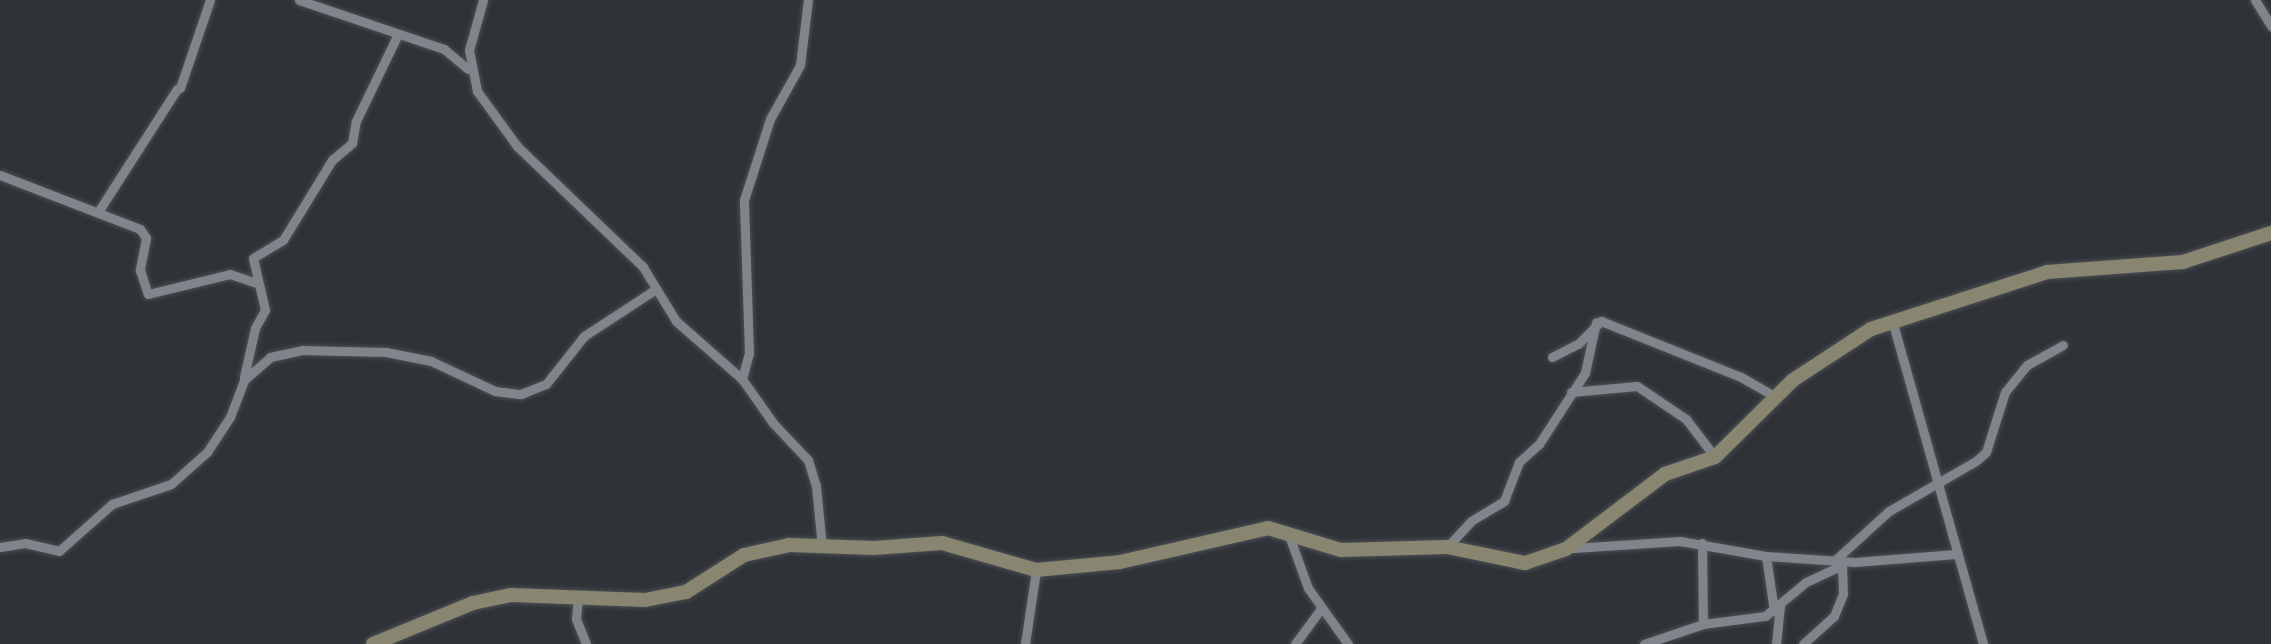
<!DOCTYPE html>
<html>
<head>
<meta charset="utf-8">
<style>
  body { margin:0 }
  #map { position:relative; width:2271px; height:644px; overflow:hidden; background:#2f3338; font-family:"PT Serif",serif }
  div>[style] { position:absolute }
  .roads { filter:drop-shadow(0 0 2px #4b4f53) drop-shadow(0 0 2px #4b4f53) }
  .street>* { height:9px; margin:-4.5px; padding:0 4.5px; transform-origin:4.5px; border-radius:4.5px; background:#81858b }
  .secondary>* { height:14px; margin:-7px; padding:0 7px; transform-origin:7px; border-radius:7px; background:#888571 }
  span { translate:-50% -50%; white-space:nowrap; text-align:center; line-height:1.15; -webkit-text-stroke:7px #25292e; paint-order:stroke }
</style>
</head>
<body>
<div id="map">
  <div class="roads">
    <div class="street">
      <div style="left:299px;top:0;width:153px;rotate:18.7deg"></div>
      <div style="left:444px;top:49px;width:31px;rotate:40deg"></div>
      <div style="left:483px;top:0;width:52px;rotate:105.6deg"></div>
      <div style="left:469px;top:50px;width:42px;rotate:79deg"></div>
      <div style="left:477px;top:91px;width:68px;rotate:54deg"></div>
      <div style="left:517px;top:146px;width:175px;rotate:43.8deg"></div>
      <div style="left:643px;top:267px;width:63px;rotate:58.6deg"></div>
      <div style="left:676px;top:321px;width:88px;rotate:41.3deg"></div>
      <div style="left:742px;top:379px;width:54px;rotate:54.8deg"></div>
      <div style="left:773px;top:423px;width:51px;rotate:46.6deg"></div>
      <div style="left:808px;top:460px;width:27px;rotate:73deg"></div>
      <div style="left:816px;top:486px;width:61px;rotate:84.4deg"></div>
      <div style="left:2255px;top:0;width:31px;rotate:58deg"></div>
      <div style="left:180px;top:88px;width:93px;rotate:-71.2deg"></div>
      <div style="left:0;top:175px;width:150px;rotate:21.1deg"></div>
      <div style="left:140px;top:229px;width:11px;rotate:56deg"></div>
      <div style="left:146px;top:238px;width:33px;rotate:101deg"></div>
      <div style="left:140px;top:270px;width:25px;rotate:72deg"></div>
      <div style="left:148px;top:294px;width:84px;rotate:-13.7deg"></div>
      <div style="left:230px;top:274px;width:28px;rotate:19deg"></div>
      <div style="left:98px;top:212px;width:146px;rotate:-57.3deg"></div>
      <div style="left:1892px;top:320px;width:337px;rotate:74.3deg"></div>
      <div style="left:1552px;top:357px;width:29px;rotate:-27deg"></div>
      <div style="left:1578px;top:344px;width:33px;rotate:-45deg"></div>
      <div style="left:1601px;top:321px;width:151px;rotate:21.8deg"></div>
      <div style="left:1741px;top:377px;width:40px;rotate:29.7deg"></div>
      <div style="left:244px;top:377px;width:50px;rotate:-77.3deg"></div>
      <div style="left:255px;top:328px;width:21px;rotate:-61deg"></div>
      <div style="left:265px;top:310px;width:53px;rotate:-103deg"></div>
      <div style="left:253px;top:258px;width:35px;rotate:-31deg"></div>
      <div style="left:283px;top:240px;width:94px;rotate:-58.5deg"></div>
      <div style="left:332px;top:160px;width:26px;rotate:-40deg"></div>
      <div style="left:352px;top:143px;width:22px;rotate:-80deg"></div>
      <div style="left:356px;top:121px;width:94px;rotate:-64.2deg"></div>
      <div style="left:742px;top:379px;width:27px;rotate:-75deg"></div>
      <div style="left:749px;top:353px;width:153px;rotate:-91.9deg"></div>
      <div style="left:744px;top:200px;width:85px;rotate:-72.2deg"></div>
      <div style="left:770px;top:119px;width:62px;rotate:-60.9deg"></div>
      <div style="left:800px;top:65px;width:65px;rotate:-83deg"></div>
      <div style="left:1571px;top:392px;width:66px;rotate:-5.2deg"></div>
      <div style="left:1637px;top:386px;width:59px;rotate:34deg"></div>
      <div style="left:1686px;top:419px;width:48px;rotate:52.7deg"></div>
      <div style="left:1288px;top:533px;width:59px;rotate:70deg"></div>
      <div style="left:1308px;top:588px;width:69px;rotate:54.5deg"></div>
      <div style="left:1702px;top:543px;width:81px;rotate:89.3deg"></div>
      <div style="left:0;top:547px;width:25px;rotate:-9deg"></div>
      <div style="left:25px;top:543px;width:35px;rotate:13deg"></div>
      <div style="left:59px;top:551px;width:71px;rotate:-41.6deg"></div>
      <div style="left:112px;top:504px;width:62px;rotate:-18.7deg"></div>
      <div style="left:171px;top:484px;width:48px;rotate:-41.6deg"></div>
      <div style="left:207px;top:452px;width:42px;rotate:-56.7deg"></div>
      <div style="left:230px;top:417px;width:40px;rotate:-69deg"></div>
      <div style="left:244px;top:380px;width:35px;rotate:-41deg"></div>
      <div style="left:270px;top:357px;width:33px;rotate:-12deg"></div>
      <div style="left:302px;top:350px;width:84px;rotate:1.4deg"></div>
      <div style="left:386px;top:352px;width:46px;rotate:11.3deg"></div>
      <div style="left:431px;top:361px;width:71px;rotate:25.1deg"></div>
      <div style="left:495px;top:391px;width:26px;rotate:7deg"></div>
      <div style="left:521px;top:394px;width:27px;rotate:-22deg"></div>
      <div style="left:546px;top:384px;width:61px;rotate:-51.6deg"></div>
      <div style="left:584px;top:336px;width:86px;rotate:-33.1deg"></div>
      <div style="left:1447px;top:547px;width:35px;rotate:-47deg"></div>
      <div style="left:1471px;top:521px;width:39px;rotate:-31deg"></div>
      <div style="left:1504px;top:501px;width:42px;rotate:-69deg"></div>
      <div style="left:1519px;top:462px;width:27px;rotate:-42deg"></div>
      <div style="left:1539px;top:444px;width:85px;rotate:-57.1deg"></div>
      <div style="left:1585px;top:373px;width:52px;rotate:-77.8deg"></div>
      <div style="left:1573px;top:548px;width:107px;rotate:-3.7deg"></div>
      <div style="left:1680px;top:541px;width:87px;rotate:9.9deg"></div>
      <div style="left:1766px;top:556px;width:89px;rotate:3.9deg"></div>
      <div style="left:1855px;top:562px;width:101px;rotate:-4.5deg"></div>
      <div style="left:1766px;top:556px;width:56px;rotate:81.7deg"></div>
      <div style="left:1834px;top:561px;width:74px;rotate:-42.3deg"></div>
      <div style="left:1889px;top:511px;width:100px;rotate:-29.9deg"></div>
      <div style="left:1976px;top:461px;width:13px;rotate:-42deg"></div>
      <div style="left:1986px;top:452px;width:63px;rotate:-72.4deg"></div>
      <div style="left:2005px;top:392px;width:35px;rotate:-51deg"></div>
      <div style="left:2027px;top:365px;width:41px;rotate:-29.1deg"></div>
      <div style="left:578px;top:596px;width:23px;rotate:95deg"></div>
      <div style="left:576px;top:619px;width:27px;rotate:68deg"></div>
      <div style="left:1025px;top:644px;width:75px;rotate:-81.5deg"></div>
      <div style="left:1295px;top:644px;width:42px;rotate:-53.7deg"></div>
      <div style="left:1644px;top:644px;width:62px;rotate:-18.7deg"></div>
      <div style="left:1703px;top:624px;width:63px;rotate:-7.4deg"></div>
      <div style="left:1765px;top:616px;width:53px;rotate:-39.7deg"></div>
      <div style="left:1806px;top:582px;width:40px;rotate:-25deg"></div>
      <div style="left:1776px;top:644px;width:38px;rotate:-84deg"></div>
      <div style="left:1803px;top:644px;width:42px;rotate:-42.1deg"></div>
      <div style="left:1834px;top:616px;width:24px;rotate:-68deg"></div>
      <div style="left:1843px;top:594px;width:32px;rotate:-92deg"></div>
    </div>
    <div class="secondary">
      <div style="left:373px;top:644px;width:108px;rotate:-22.3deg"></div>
      <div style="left:473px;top:603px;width:39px;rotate:-12deg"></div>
      <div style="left:511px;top:595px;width:134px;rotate:2.1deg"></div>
      <div style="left:645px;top:600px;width:42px;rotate:-11deg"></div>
      <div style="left:686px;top:592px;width:69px;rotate:-32.5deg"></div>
      <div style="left:744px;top:555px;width:46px;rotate:-12.5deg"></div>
      <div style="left:789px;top:545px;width:85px;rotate:2deg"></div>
      <div style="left:874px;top:548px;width:68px;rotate:-4.2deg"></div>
      <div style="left:942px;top:543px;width:98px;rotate:16deg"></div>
      <div style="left:1036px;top:570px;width:84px;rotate:-5.4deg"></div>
      <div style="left:1120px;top:562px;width:152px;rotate:-12.9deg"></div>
      <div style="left:1268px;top:528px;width:76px;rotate:16.8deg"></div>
      <div style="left:1341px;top:550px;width:106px;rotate:-1.6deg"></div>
      <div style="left:1447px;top:547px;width:80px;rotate:11.6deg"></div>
      <div style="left:1525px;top:563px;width:43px;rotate:-18.9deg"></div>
      <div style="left:1566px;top:549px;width:124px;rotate:-37.1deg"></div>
      <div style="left:1665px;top:474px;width:53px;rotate:-18.8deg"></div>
      <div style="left:1715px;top:457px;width:110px;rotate:-44.6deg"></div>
      <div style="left:1793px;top:380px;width:93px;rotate:-33.2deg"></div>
      <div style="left:1871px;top:329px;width:185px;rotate:-17.9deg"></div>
      <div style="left:2047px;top:272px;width:136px;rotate:-4.2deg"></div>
      <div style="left:2183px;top:262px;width:93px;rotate:-18.2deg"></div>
    </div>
  </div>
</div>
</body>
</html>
